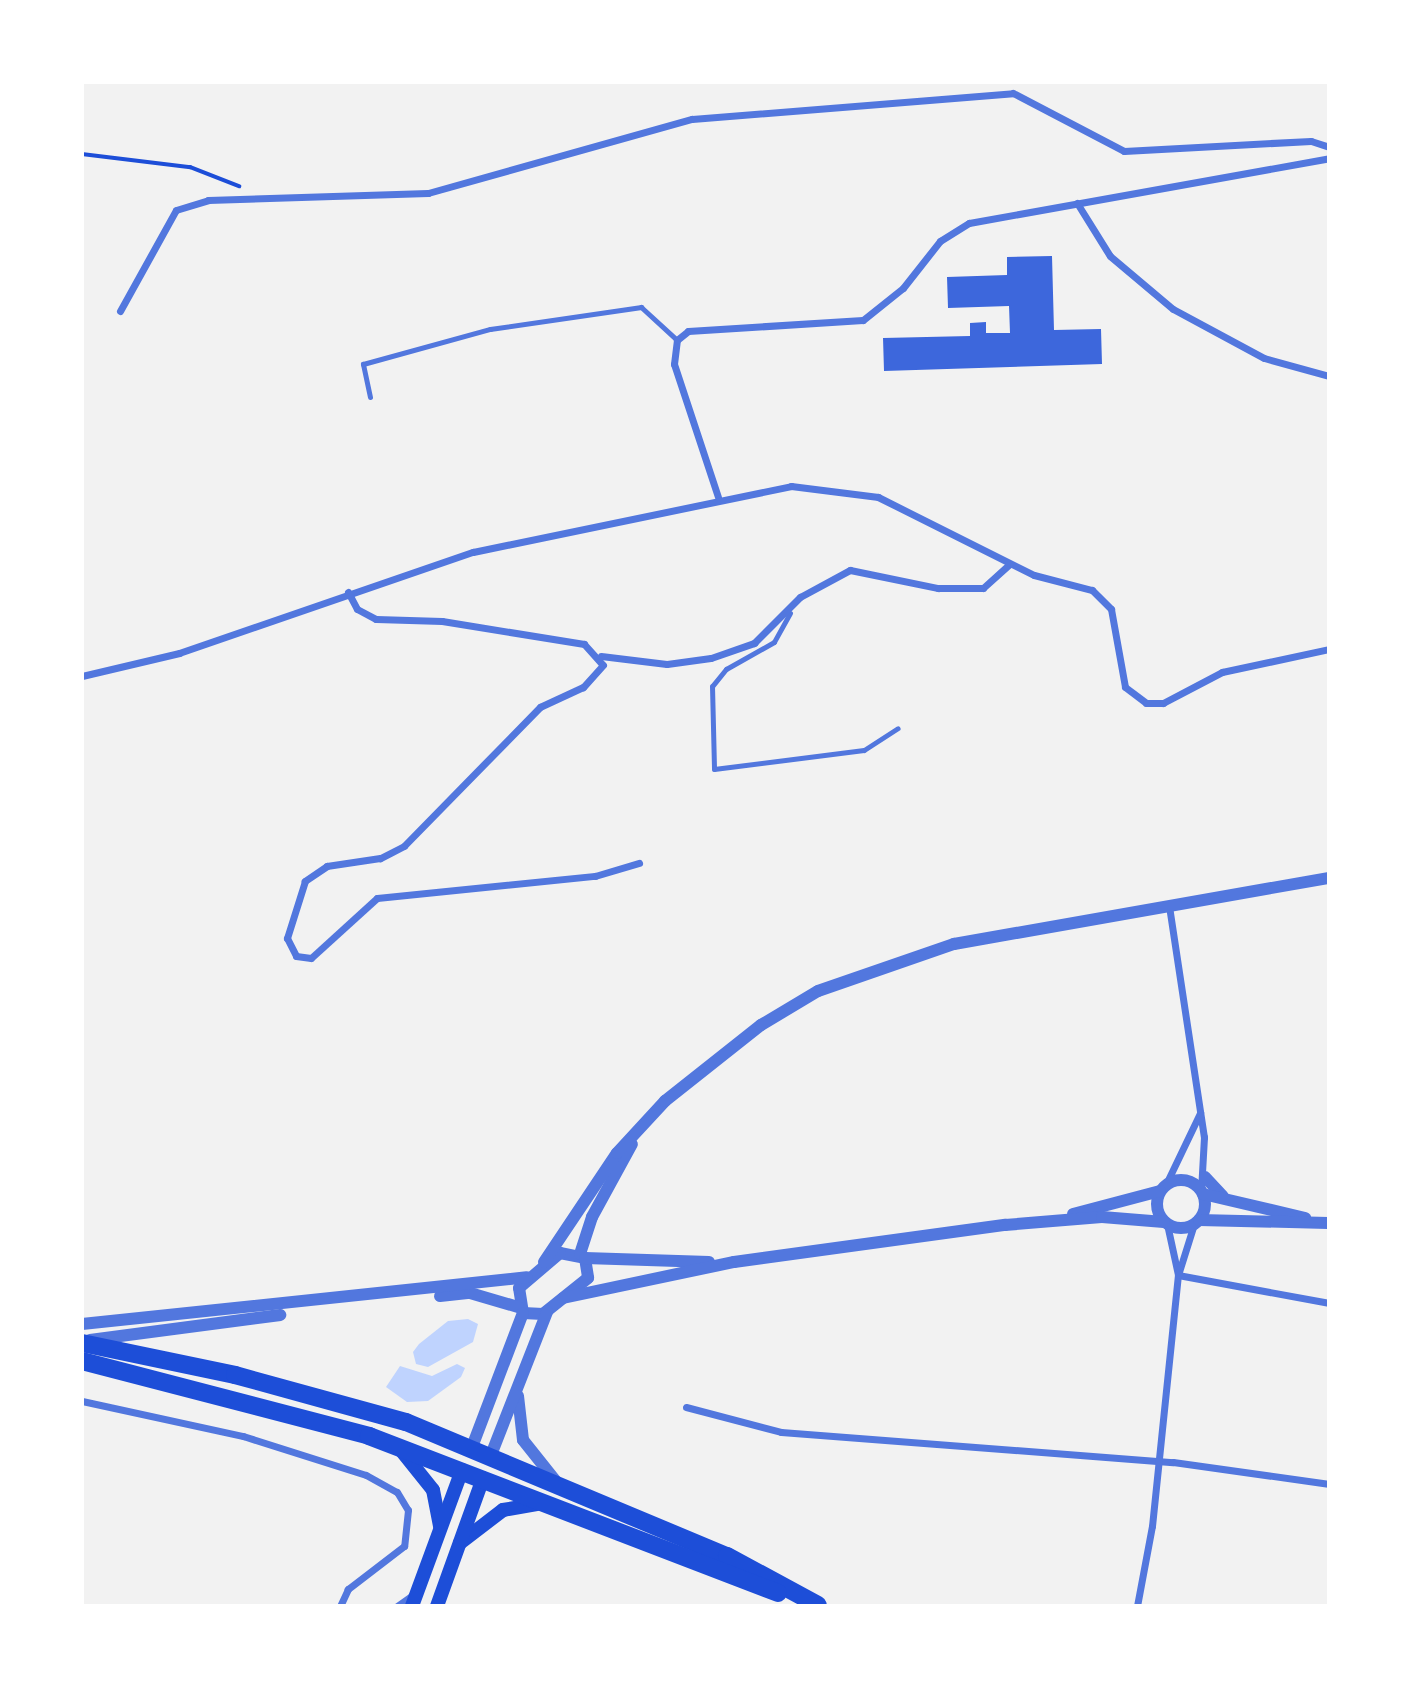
<!DOCTYPE html>
<html>
<head>
<meta charset="utf-8">
<style>
  body { margin:0 }
  #map { position:relative; width:1411px; height:1688px; overflow:hidden; background:#f2f2f2; font-family:"Noto Sans",sans-serif }
  div>[style] { position:absolute }
  .water>* { inset:0; background:#bfd3fe }
  .building>* { inset:0; background:#3d67dc }
  .path>* { height:3.5px; margin:-1.75px; padding:0 1.75px; transform-origin:1.75px; border-radius:1.75px; background:#1d4ed8 }
  .service>* { height:5px; margin:-2.5px; padding:0 2.5px; transform-origin:2.5px; border-radius:2.5px; background:#5277de }
  .minor>* { height:7px; margin:-3.5px; padding:0 3.5px; transform-origin:3.5px; border-radius:3.5px; background:#5277de }
  .tertiary>* { height:12px; margin:-6px; padding:0 6px; transform-origin:6px; border-radius:6px; background:#5277de }
  .tertiary>.ring { margin:-6px; padding:0; box-sizing:content-box; background:none; border:12px solid #5277de; border-radius:50% }
  .secondary>* { height:14px; margin:-7px; padding:0 7px; transform-origin:7px; border-radius:7px; background:#1d4ed8 }
  .primary>* { height:18px; margin:-9px; padding:0 9px; transform-origin:9px; border-radius:9px; background:#1d4ed8 }
  span { translate:-50% -50%; white-space:nowrap; text-align:center; line-height:1.15; -webkit-text-stroke:7px #fff; paint-order:stroke }
  .frame { position:absolute; inset:0; border:84px solid #fff; pointer-events:none }
</style>
</head>
<body>
<div id="map">
  <div class="water">
    <div style="clip-path:polygon(468px 1319px,478px 1324px,473px 1342px,428px 1367px,416px 1364px,413px 1352px,419px 1344px,448px 1321px)"></div>
    <div style="clip-path:polygon(457px 1364px,465px 1368px,461px 1377px,428px 1401px,407px 1402px,386px 1387px,400px 1366px,432px 1376px)"></div>
  </div>
  <div class="building">
    <div style="clip-path:polygon(1052px 256px,1054px 330px,1101px 329px,1102px 364px,884px 371px,883px 338px,970px 336px,970px 323px,986px 322px,986px 333px,1010px 333px,1009px 306px,948px 308px,947px 277px,1007px 275px,1007px 257px)"></div>
  </div>
  <div class="path">
    <div style="left:82px;top:154px;width:109px;rotate:6.9deg"></div>
    <div style="left:190px;top:167px;width:53px;rotate:21.2deg"></div>
  </div>
  <div class="service">
    <div style="left:370px;top:397px;width:34px;rotate:-102deg"></div>
    <div style="left:363px;top:364px;width:132px;rotate:-15.4deg"></div>
    <div style="left:490px;top:329px;width:153px;rotate:-8.3deg"></div>
    <div style="left:641px;top:307px;width:49px;rotate:42.5deg"></div>
    <div style="left:790px;top:613px;width:33px;rotate:119deg"></div>
    <div style="left:774px;top:642px;width:55px;rotate:150.6deg"></div>
    <div style="left:726px;top:669px;width:22px;rotate:129deg"></div>
    <div style="left:712px;top:686px;width:83px;rotate:88.6deg"></div>
    <div style="left:714px;top:769px;width:151px;rotate:-7.2deg"></div>
    <div style="left:864px;top:750px;width:40px;rotate:-32.9deg"></div>
  </div>
  <div class="minor">
    <div style="left:1077px;top:203px;width:62px;rotate:58.1deg"></div>
    <div style="left:1110px;top:256px;width:82px;rotate:40.1deg"></div>
    <div style="left:1173px;top:309px;width:103px;rotate:28.3deg"></div>
    <div style="left:1264px;top:358px;width:67px;rotate:15.5deg"></div>
    <div style="left:120px;top:311px;width:115px;rotate:-61deg"></div>
    <div style="left:176px;top:210px;width:34px;rotate:-17deg"></div>
    <div style="left:208px;top:200px;width:220px;rotate:-1.8deg"></div>
    <div style="left:428px;top:193px;width:274px;rotate:-15.7deg"></div>
    <div style="left:692px;top:119px;width:322px;rotate:-4.6deg"></div>
    <div style="left:1013px;top:93px;width:125px;rotate:27.6deg"></div>
    <div style="left:1124px;top:151px;width:187px;rotate:-3.1deg"></div>
    <div style="left:1311px;top:141px;width:19px;rotate:18deg"></div>
    <div style="left:718px;top:497px;width:140px;rotate:-108.3deg"></div>
    <div style="left:674px;top:364px;width:24px;rotate:-83deg"></div>
    <div style="left:677px;top:340px;width:14px;rotate:-39deg"></div>
    <div style="left:688px;top:331px;width:175px;rotate:-3.6deg"></div>
    <div style="left:863px;top:320px;width:51px;rotate:-38.7deg"></div>
    <div style="left:903px;top:288px;width:60px;rotate:-51.8deg"></div>
    <div style="left:940px;top:241px;width:34px;rotate:-32deg"></div>
    <div style="left:969px;top:223px;width:366px;rotate:-10.2deg"></div>
    <div style="left:348px;top:592px;width:19px;rotate:62deg"></div>
    <div style="left:357px;top:609px;width:21px;rotate:28deg"></div>
    <div style="left:376px;top:619px;width:66px;rotate:1.7deg"></div>
    <div style="left:442px;top:621px;width:144px;rotate:9.2deg"></div>
    <div style="left:584px;top:644px;width:28px;rotate:48deg"></div>
    <div style="left:603px;top:665px;width:30px;rotate:132deg"></div>
    <div style="left:583px;top:687px;width:47px;rotate:155.1deg"></div>
    <div style="left:540px;top:707px;width:194px;rotate:134.4deg"></div>
    <div style="left:404px;top:846px;width:27px;rotate:153deg"></div>
    <div style="left:380px;top:858px;width:54px;rotate:171.4deg"></div>
    <div style="left:327px;top:866px;width:27px;rotate:146deg"></div>
    <div style="left:305px;top:881px;width:60px;rotate:107.5deg"></div>
    <div style="left:287px;top:938px;width:20px;rotate:63deg"></div>
    <div style="left:296px;top:956px;width:15px;rotate:8deg"></div>
    <div style="left:311px;top:958px;width:89px;rotate:-42.3deg"></div>
    <div style="left:377px;top:898px;width:219px;rotate:-5.8deg"></div>
    <div style="left:595px;top:876px;width:46px;rotate:-16.5deg"></div>
    <div style="left:601px;top:656px;width:66px;rotate:6.9deg"></div>
    <div style="left:667px;top:664px;width:44px;rotate:-7.8deg"></div>
    <div style="left:711px;top:658px;width:46px;rotate:-19.2deg"></div>
    <div style="left:754px;top:643px;width:65px;rotate:-45deg"></div>
    <div style="left:800px;top:597px;width:57px;rotate:-28.4deg"></div>
    <div style="left:850px;top:570px;width:90px;rotate:11.6deg"></div>
    <div style="left:938px;top:588px;width:45px"></div>
    <div style="left:983px;top:588px;width:36px;rotate:-42deg"></div>
    <div style="left:82px;top:676px;width:100px;rotate:-13.3deg"></div>
    <div style="left:179px;top:653px;width:311px;rotate:-19deg"></div>
    <div style="left:473px;top:552px;width:325px;rotate:-11.7deg"></div>
    <div style="left:791px;top:486px;width:88px;rotate:7.2deg"></div>
    <div style="left:878px;top:497px;width:174px;rotate:26.6deg"></div>
    <div style="left:1034px;top:575px;width:60px;rotate:14.5deg"></div>
    <div style="left:1092px;top:590px;width:27px;rotate:45deg"></div>
    <div style="left:1111px;top:609px;width:79px;rotate:79.8deg"></div>
    <div style="left:1125px;top:687px;width:26px;rotate:37deg"></div>
    <div style="left:1146px;top:703px;width:17px"></div>
    <div style="left:1163px;top:703px;width:67px;rotate:-27.7deg"></div>
    <div style="left:1222px;top:672px;width:109px;rotate:-12.1deg"></div>
    <div style="left:1169px;top:906px;width:234px;rotate:81.4deg"></div>
    <div style="left:1204px;top:1137px;width:53px;rotate:93.2deg"></div>
    <div style="left:1166px;top:1184px;width:79px;rotate:-64.4deg"></div>
    <div style="left:1167px;top:1224px;width:52px;rotate:77.8deg"></div>
    <div style="left:1178px;top:1275px;width:154px;rotate:10.5deg"></div>
    <div style="left:82px;top:1401px;width:165px;rotate:12.3deg"></div>
    <div style="left:243px;top:1436px;width:129px;rotate:17.6deg"></div>
    <div style="left:366px;top:1475px;width:35px;rotate:29deg"></div>
    <div style="left:397px;top:1492px;width:21px;rotate:59deg"></div>
    <div style="left:408px;top:1510px;width:36px;rotate:96deg"></div>
    <div style="left:404px;top:1546px;width:71px;rotate:142.5deg"></div>
    <div style="left:348px;top:1589px;width:19px;rotate:115deg"></div>
    <div style="left:686px;top:1407px;width:98px;rotate:14.7deg"></div>
    <div style="left:781px;top:1432px;width:393px;rotate:4.4deg"></div>
    <div style="left:1173px;top:1462px;width:158px;rotate:8deg"></div>
    <div style="left:397px;top:1606px;width:19px;rotate:-35deg"></div>
    <div style="left:1137px;top:1606px;width:81px;rotate:-79.4deg"></div>
    <div style="left:1152px;top:1526px;width:252px;rotate:-84.1deg"></div>
    <div style="left:1178px;top:1275px;width:53px;rotate:-72.6deg"></div>
  </div>
  <div class="tertiary">
    <div style="left:1205px;top:1177px;width:26px;rotate:47deg"></div>
    <div class="ring" style="left:1157px;top:1180px;width:36px;height:36px"></div>
    <div style="left:1203px;top:1194px;width:105px;rotate:13.2deg"></div>
    <div style="left:1073px;top:1214px;width:90px;rotate:-14.8deg"></div>
    <div style="left:1199px;top:1220px;width:129px;rotate:1.3deg"></div>
    <div style="left:560px;top:1253px;width:25px;rotate:11deg"></div>
    <div style="left:585px;top:1258px;width:20px;rotate:81deg"></div>
    <div style="left:588px;top:1278px;width:58px;rotate:141.3deg"></div>
    <div style="left:543px;top:1314px;width:20px;rotate:-177deg"></div>
    <div style="left:523px;top:1313px;width:25px;rotate:-99deg"></div>
    <div style="left:519px;top:1288px;width:54px;rotate:-40.5deg"></div>
    <div style="left:580px;top:1254px;width:39px;rotate:-72deg"></div>
    <div style="left:592px;top:1217px;width:83px;rotate:-61.3deg"></div>
    <div style="left:585px;top:1258px;width:124px;rotate:1.8deg"></div>
    <div style="left:544px;top:1262px;width:131px;rotate:-56.2deg"></div>
    <div style="left:617px;top:1153px;width:71px;rotate:-47.3deg"></div>
    <div style="left:665px;top:1101px;width:122px;rotate:-38.4deg"></div>
    <div style="left:761px;top:1025px;width:66px;rotate:-30.8deg"></div>
    <div style="left:818px;top:991px;width:144px;rotate:-19.1deg"></div>
    <div style="left:954px;top:944px;width:381px;rotate:-10deg"></div>
    <div style="left:440px;top:1296px;width:30px;rotate:-6deg"></div>
    <div style="left:470px;top:1293px;width:50px;rotate:16.3deg"></div>
    <div style="left:563px;top:1298px;width:175px;rotate:-11.9deg"></div>
    <div style="left:734px;top:1262px;width:274px;rotate:-7.8deg"></div>
    <div style="left:1005px;top:1225px;width:97px;rotate:-4.7deg"></div>
    <div style="left:1102px;top:1217px;width:62px;rotate:4.6deg"></div>
    <div style="left:82px;top:1324px;width:447px;rotate:-6deg"></div>
    <div style="left:90px;top:1340px;width:192px;rotate:-7.5deg"></div>
    <div style="left:518px;top:1396px;width:44px;rotate:83.5deg"></div>
    <div style="left:523px;top:1440px;width:56px;rotate:51.5deg"></div>
    <div style="left:472px;top:1447px;width:143px;rotate:-69.2deg"></div>
    <div style="left:491px;top:1455px;width:154px;rotate:-68.6deg"></div>
  </div>
  <div class="secondary">
    <div style="left:401px;top:1450px;width:51px;rotate:51.3deg"></div>
    <div style="left:433px;top:1490px;width:37px;rotate:79deg"></div>
    <div style="left:460px;top:1543px;width:54px;rotate:-37.5deg"></div>
    <div style="left:503px;top:1510px;width:40px;rotate:-10deg"></div>
    <div style="left:412px;top:1606px;width:145px;rotate:-69.8deg"></div>
    <div style="left:437px;top:1606px;width:136px;rotate:-70.2deg"></div>
  </div>
  <div class="primary">
    <div style="left:82px;top:1343px;width:156px;rotate:11.8deg"></div>
    <div style="left:235px;top:1375px;width:177px;rotate:15.4deg"></div>
    <div style="left:406px;top:1422px;width:348px;rotate:22.7deg"></div>
    <div style="left:727px;top:1556px;width:103px;rotate:28.3deg"></div>
    <div style="left:82px;top:1361px;width:297px;rotate:14.6deg"></div>
    <div style="left:369px;top:1436px;width:438px;rotate:21deg"></div>
  </div>
  <div class="frame"></div>
</div>
</body>
</html>
